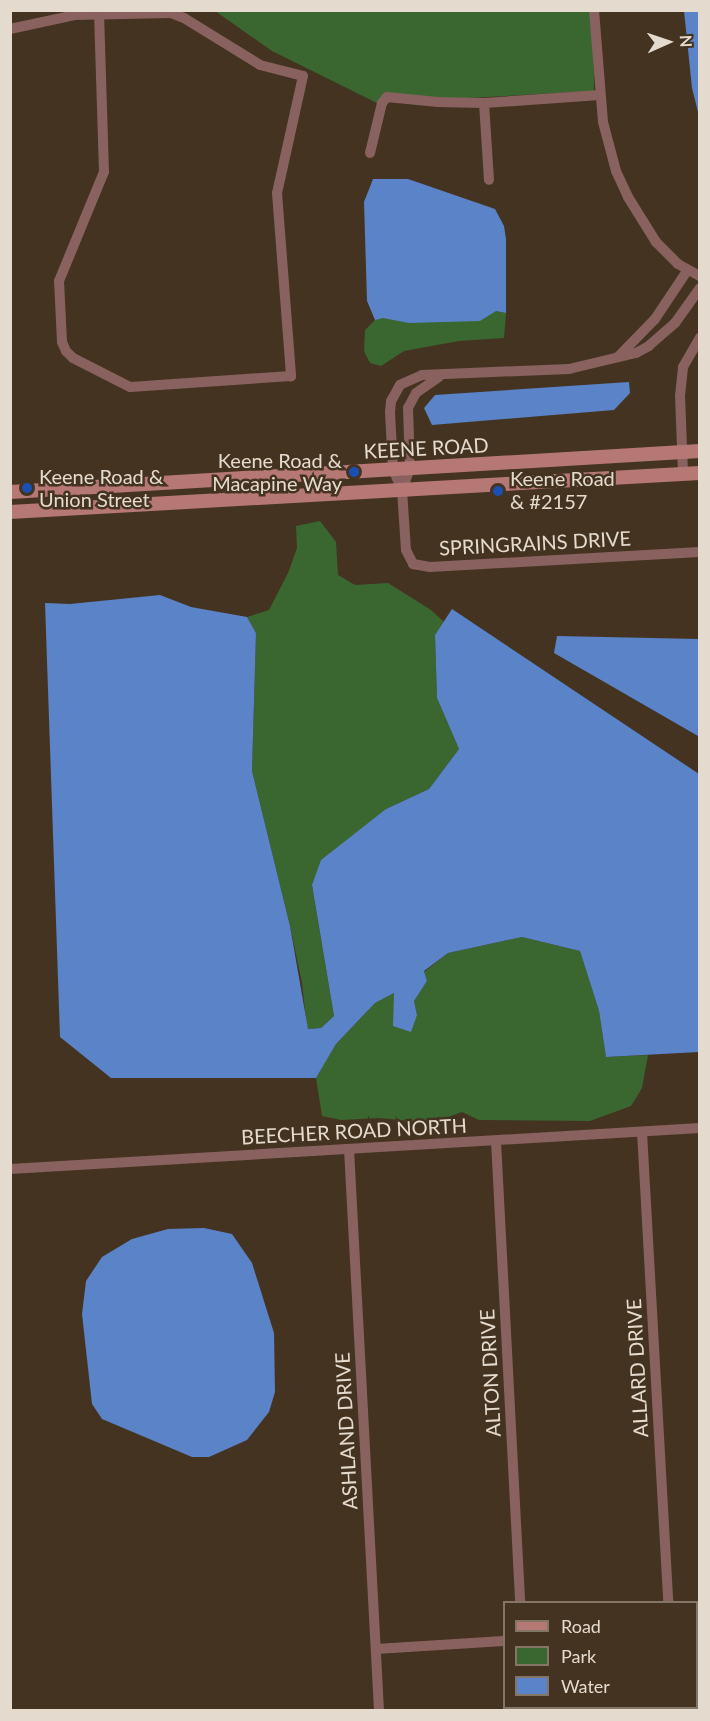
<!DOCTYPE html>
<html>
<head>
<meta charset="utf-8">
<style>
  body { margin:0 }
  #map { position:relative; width:710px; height:1721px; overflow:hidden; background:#443321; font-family:Lato,sans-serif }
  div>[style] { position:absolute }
  .green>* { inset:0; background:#3a6630 }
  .water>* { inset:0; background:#5a83c8 }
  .minor>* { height:10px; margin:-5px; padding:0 5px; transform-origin:5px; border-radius:5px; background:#89615f }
  .secondary>* { height:14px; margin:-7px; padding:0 7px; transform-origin:7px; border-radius:7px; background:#b67875 }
  .dots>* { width:16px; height:16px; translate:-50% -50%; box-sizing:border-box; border:3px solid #443321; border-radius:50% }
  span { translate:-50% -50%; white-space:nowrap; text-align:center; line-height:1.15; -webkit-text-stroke:5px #443321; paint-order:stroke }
  .street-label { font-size:20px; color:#e4dace }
  .poi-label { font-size:20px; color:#e4dace }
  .right { translate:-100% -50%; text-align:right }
  .left { translate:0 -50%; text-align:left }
  .frame { position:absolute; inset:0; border:12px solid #e4dace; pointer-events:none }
  .legend { position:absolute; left:503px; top:1601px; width:195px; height:108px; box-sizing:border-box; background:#443321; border:2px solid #847666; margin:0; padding:8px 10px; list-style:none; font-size:18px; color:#e4dace }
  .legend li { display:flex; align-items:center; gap:12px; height:30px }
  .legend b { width:30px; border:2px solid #847666 }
  .north { position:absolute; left:638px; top:12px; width:60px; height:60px; -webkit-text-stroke:4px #443321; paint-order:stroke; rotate:87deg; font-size:16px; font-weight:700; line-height:24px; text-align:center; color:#e4dace }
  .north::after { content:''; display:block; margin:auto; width:21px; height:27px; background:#e4dace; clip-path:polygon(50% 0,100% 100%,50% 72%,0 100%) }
</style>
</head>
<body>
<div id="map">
  <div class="green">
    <div style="clip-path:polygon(215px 11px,593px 11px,594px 91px,377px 103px,272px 51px)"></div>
    <div style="clip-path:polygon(496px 311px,506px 313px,504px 338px,459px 341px,404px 351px,381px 366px,370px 363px,364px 351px,365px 330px,377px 318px)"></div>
    <div style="clip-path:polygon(320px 521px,336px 542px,338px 575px,355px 585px,388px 583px,431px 610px,444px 622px,435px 635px,437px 698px,459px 749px,429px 789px,386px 809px,312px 886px,334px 1016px,321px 1028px,307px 1029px,302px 983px,290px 926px,252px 771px,256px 633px,247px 617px,269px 610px,288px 573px,297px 548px,296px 526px)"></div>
    <div style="clip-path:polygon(522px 937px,580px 951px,599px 1011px,606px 1057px,648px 1055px,642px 1088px,631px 1106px,590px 1121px,479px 1120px,462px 1112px,432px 1123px,379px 1118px,341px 1120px,322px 1116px,316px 1078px,336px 1044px,375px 1003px,394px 993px,417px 1015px,414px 1001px,427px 981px,424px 972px,448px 953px)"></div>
  </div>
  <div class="water">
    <div style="clip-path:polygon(684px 11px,699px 11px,699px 116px,692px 88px)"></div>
    <div style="clip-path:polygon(373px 179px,408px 179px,495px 209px,504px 226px,506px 239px,506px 313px,496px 311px,480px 321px,409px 323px,383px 318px,375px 320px,367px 301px,364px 202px)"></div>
    <div style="clip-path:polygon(629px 382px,630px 393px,614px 410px,432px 425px,424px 408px,435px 395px)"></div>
    <div style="clip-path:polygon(160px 595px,191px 607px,247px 617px,256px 633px,252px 771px,290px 926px,308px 1029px,321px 1028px,334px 1016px,312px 885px,321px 860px,386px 809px,429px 789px,459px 749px,437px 698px,435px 635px,452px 609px,699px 774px,699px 1052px,606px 1057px,599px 1011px,580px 951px,522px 937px,448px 953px,424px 971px,427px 981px,414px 1001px,417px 1015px,411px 1032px,393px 1026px,394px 993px,375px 1003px,336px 1044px,316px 1078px,111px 1078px,60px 1037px,45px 603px,70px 604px)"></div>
    <div style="clip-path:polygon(557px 636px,699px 639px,698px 736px,554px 653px)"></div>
    <div style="clip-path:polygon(204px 1228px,232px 1234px,252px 1263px,274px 1333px,275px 1392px,269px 1412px,247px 1440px,209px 1457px,192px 1457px,102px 1419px,92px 1404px,82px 1314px,86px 1281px,102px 1257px,132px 1239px,168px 1229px)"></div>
  </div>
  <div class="minor">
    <div style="left:594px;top:10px;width:112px;rotate:85.4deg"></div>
    <div style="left:603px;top:122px;width:51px;rotate:75.1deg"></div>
    <div style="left:616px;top:171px;width:29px;rotate:65deg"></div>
    <div style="left:628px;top:197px;width:53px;rotate:58.1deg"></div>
    <div style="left:656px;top:242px;width:31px;rotate:45deg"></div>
    <div style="left:678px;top:264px;width:25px;rotate:29deg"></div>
    <div style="left:10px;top:29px;width:66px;rotate:-12.2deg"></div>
    <div style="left:75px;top:15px;width:96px;rotate:-1.2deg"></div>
    <div style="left:171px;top:13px;width:14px;rotate:21deg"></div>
    <div style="left:184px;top:18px;width:89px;rotate:31.7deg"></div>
    <div style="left:260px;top:65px;width:44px;rotate:14.3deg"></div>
    <div style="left:303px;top:76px;width:120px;rotate:102.5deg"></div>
    <div style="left:277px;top:193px;width:184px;rotate:85.6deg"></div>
    <div style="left:291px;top:376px;width:161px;rotate:176.1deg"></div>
    <div style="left:130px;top:387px;width:64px;rotate:-153deg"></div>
    <div style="left:73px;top:358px;width:10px;rotate:-135deg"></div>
    <div style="left:66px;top:351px;width:10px;rotate:-114deg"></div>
    <div style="left:62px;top:342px;width:61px;rotate:-92.8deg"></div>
    <div style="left:59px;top:281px;width:118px;rotate:-67.6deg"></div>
    <div style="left:104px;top:172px;width:156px;rotate:-91.8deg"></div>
    <div style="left:484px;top:103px;width:77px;rotate:86.3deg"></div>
    <div style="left:370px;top:153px;width:51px;rotate:-76.5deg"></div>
    <div style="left:382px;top:103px;width:8px;rotate:-50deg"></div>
    <div style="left:387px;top:97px;width:51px;rotate:5.6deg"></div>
    <div style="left:438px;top:102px;width:46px;rotate:1.2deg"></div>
    <div style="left:484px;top:103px;width:116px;rotate:-3.9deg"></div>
    <div style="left:700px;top:288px;width:43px;rotate:125.5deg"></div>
    <div style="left:675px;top:323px;width:35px;rotate:139deg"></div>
    <div style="left:649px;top:346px;width:15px;rotate:152deg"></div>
    <div style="left:636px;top:353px;width:69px;rotate:166.6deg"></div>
    <div style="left:569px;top:369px;width:147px;rotate:177.7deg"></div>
    <div style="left:422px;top:375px;width:24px;rotate:156deg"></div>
    <div style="left:400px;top:385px;width:18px;rotate:119deg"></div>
    <div style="left:391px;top:401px;width:11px;rotate:95deg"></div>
    <div style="left:390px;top:412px;width:57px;rotate:87deg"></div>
    <div style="left:393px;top:469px;width:23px;rotate:67deg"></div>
    <div style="left:402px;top:490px;width:60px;rotate:86.2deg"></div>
    <div style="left:406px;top:550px;width:16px;rotate:63deg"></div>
    <div style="left:413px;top:564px;width:17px;rotate:10deg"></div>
    <div style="left:430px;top:567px;width:270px;rotate:-3.2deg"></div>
    <div style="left:618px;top:357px;width:53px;rotate:-45.8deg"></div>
    <div style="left:655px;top:319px;width:58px;rotate:-56.3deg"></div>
    <div style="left:683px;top:473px;width:77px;rotate:-92.2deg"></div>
    <div style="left:680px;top:396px;width:29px;rotate:-84deg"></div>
    <div style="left:683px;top:367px;width:34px;rotate:-60deg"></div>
    <div style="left:402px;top:490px;width:23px;rotate:-70deg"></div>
    <div style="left:410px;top:468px;width:60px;rotate:-91.9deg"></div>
    <div style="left:408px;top:408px;width:17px;rotate:-62deg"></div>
    <div style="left:416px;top:393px;width:28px;rotate:-35deg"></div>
    <div style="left:642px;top:1132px;width:471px;rotate:86.8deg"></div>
    <div style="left:496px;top:1141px;width:462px;rotate:87deg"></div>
    <div style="left:349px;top:1149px;width:562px;rotate:86.94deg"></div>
    <div style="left:10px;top:1169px;width:691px;rotate:-3.4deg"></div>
    <div style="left:376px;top:1649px;width:128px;rotate:-3.6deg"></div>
    <div style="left:673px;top:1708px;width:2px;rotate:90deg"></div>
  </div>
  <div class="secondary">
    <div style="left:10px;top:492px;width:691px;rotate:-3.4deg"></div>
    <div style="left:10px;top:512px;width:691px;rotate:-3.24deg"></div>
  </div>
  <div class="dots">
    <div style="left:354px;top:472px;background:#1a4fb4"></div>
    <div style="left:27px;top:488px;background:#1a4fb4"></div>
    <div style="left:498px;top:491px;background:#1a4fb4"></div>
  </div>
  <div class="street-label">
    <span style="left:426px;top:448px;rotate:-3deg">KEENE ROAD</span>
    <span style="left:535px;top:543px;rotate:-3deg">SPRINGRAINS DRIVE</span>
    <span style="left:354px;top:1131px;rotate:-3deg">BEECHER ROAD NORTH</span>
    <span style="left:637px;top:1368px;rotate:-93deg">ALLARD DRIVE</span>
    <span style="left:490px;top:1373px;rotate:-93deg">ALTON DRIVE</span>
    <span style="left:346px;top:1431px;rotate:-93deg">ASHLAND DRIVE</span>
  </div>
  <div class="poi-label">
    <span class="right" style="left:342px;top:472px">Keene Road &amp;<br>Macapine Way</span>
    <span class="left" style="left:39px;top:488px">Keene Road &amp;<br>Union Street</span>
    <span class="left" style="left:510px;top:490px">Keene Road<br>&amp; #2157</span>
  </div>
  <div class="frame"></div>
  <ul class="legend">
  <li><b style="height:8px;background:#b67875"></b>Road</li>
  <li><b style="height:16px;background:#3a6630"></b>Park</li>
  <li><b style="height:16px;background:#5a83c8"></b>Water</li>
  </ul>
  <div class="north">N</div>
</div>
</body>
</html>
